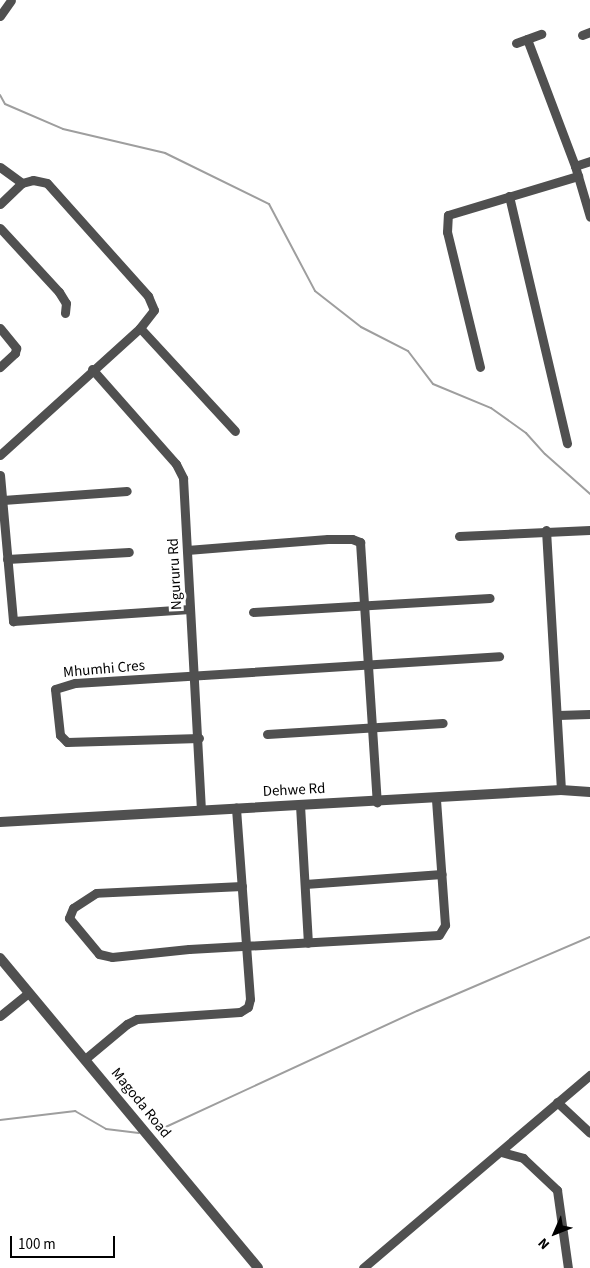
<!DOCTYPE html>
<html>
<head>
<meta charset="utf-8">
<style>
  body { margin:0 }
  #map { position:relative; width:590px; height:1268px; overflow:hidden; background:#fff; font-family:"Source Sans 3",sans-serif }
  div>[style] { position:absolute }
  .stream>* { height:2px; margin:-1px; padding:0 1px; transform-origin:1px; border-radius:1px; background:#9e9e9e }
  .minor>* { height:9px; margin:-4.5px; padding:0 4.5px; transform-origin:4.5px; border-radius:4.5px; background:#505050 }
  .tertiary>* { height:10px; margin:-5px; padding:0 5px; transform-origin:5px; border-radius:5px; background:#505050 }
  span { translate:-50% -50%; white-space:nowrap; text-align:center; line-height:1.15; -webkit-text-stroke:5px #fff; paint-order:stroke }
  .street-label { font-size:15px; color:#000 }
  .north { position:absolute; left:530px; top:1208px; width:50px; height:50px; -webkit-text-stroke:4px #fff; paint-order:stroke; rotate:226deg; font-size:14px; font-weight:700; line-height:20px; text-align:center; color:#000 }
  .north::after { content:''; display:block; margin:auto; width:18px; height:22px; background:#000; clip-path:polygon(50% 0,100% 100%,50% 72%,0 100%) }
  .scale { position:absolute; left:10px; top:1236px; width:105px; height:22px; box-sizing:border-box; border:2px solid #000; border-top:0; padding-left:6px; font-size:15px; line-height:18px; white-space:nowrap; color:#000; -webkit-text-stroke:4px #fff; paint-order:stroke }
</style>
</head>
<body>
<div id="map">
  <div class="stream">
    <div style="left:0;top:95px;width:10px;rotate:61deg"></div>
    <div style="left:5px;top:104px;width:63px;rotate:23.3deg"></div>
    <div style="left:63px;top:129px;width:105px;rotate:13.2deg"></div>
    <div style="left:165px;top:153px;width:116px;rotate:26.1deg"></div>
    <div style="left:269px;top:204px;width:98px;rotate:62.1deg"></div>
    <div style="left:315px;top:291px;width:58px;rotate:38deg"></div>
    <div style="left:361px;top:327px;width:53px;rotate:27.1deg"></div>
    <div style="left:408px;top:351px;width:41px;rotate:52.9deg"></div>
    <div style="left:433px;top:384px;width:63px;rotate:22.5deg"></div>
    <div style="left:491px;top:408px;width:43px;rotate:35.5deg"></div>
    <div style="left:526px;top:433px;width:28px;rotate:48deg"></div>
    <div style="left:545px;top:454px;width:60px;rotate:41.6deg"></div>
    <div style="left:0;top:1120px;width:76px;rotate:-6.8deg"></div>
    <div style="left:75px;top:1111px;width:36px;rotate:30deg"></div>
    <div style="left:106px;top:1129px;width:33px;rotate:7deg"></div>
    <div style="left:157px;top:1131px;width:286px;rotate:-24.8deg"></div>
    <div style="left:417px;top:1011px;width:188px;rotate:-23.2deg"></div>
  </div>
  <div class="minor">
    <div style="left:0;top:16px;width:19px;rotate:-55deg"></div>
    <div style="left:582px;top:35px;width:9px;rotate:-21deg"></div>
    <div style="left:527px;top:39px;width:136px;rotate:69.3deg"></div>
    <div style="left:575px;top:166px;width:53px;rotate:73.6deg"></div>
    <div style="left:516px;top:43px;width:27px;rotate:-20deg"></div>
    <div style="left:575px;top:166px;width:16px;rotate:-18deg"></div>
    <div style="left:0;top:167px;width:27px;rotate:36deg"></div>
    <div style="left:509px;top:196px;width:254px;rotate:76.8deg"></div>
    <div style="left:0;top:204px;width:30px;rotate:-44deg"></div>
    <div style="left:22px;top:183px;width:11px;rotate:-15deg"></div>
    <div style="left:33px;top:180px;width:14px;rotate:12deg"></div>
    <div style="left:47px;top:183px;width:152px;rotate:48.2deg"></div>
    <div style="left:148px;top:296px;width:15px;rotate:67deg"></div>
    <div style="left:154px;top:310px;width:23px;rotate:128deg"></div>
    <div style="left:140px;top:328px;width:189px;rotate:137.8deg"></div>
    <div style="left:0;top:228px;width:87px;rotate:47.3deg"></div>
    <div style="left:59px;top:292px;width:13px;rotate:58deg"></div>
    <div style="left:66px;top:303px;width:10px;rotate:96deg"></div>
    <div style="left:0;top:328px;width:26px;rotate:51deg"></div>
    <div style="left:16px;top:348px;width:5px;rotate:101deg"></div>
    <div style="left:15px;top:353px;width:21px;rotate:137deg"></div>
    <div style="left:140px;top:328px;width:140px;rotate:47.3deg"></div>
    <div style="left:480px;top:367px;width:139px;rotate:-103.7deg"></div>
    <div style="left:447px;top:232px;width:17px;rotate:-87deg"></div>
    <div style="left:448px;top:215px;width:136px;rotate:-16.7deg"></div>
    <div style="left:92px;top:369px;width:127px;rotate:48.5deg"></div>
    <div style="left:176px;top:464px;width:16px;rotate:63deg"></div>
    <div style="left:183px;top:478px;width:332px;rotate:86.9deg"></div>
    <div style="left:0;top:475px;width:147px;rotate:84.9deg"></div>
    <div style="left:13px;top:621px;width:177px;rotate:-3.9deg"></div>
    <div style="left:3px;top:500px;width:124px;rotate:-4.2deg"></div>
    <div style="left:546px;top:530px;width:260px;rotate:86.7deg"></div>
    <div style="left:459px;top:536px;width:131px;rotate:-2.6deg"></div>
    <div style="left:187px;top:550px;width:141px;rotate:-4.5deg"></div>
    <div style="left:328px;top:539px;width:24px"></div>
    <div style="left:352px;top:539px;width:9px;rotate:21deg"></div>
    <div style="left:360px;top:542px;width:261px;rotate:86.3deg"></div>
    <div style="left:7px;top:559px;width:122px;rotate:-3.3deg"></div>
    <div style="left:253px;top:612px;width:237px;rotate:-3.4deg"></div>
    <div style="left:558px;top:715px;width:32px;rotate:-2deg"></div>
    <div style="left:267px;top:734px;width:176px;rotate:-3.6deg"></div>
    <div style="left:199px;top:738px;width:132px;rotate:178.3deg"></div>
    <div style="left:67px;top:742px;width:10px;rotate:-135deg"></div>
    <div style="left:60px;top:735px;width:46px;rotate:-96.2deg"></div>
    <div style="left:55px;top:689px;width:21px;rotate:-17deg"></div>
    <div style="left:75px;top:683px;width:425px;rotate:-3.6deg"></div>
    <div style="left:300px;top:805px;width:138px;rotate:86.7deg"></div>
    <div style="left:305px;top:884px;width:137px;rotate:-4.2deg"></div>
    <div style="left:242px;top:886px;width:146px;rotate:177.3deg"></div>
    <div style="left:96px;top:893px;width:27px;rotate:147deg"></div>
    <div style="left:73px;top:908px;width:11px;rotate:112deg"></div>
    <div style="left:69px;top:918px;width:47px;rotate:50.2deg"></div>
    <div style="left:99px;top:954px;width:13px;rotate:13deg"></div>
    <div style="left:112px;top:957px;width:77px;rotate:-5.9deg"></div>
    <div style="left:189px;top:949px;width:250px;rotate:-3.2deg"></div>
    <div style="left:439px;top:935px;width:12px;rotate:-59deg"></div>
    <div style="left:445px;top:925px;width:127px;rotate:-94.1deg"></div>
    <div style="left:0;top:1016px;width:36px;rotate:-39deg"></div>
    <div style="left:85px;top:1059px;width:55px;rotate:-39.8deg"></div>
    <div style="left:127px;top:1024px;width:11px;rotate:-27deg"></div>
    <div style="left:137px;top:1019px;width:103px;rotate:-3.9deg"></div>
    <div style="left:240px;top:1012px;width:9px;rotate:-32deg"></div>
    <div style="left:248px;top:1007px;width:8px;rotate:-76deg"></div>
    <div style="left:250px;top:999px;width:192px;rotate:-94.2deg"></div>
    <div style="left:557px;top:1102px;width:45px;rotate:43.2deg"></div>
    <div style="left:501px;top:1152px;width:23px;rotate:15deg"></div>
    <div style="left:523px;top:1158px;width:47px;rotate:43.3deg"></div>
    <div style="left:557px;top:1190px;width:79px;rotate:82deg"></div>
    <div style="left:363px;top:1268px;width:298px;rotate:-40.4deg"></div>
  </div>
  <div class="tertiary">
    <div style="left:0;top:822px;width:562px;rotate:-3.26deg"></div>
    <div style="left:561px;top:790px;width:29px;rotate:4deg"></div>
    <div style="left:0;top:958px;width:403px;rotate:50.2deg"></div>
  </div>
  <div class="street-label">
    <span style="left:175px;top:574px;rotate:-93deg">Ngururu Rd</span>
    <span style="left:104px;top:669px;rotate:-5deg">Mhumhi Cres</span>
    <span style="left:294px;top:790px;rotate:-3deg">Dehwe Rd</span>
    <span style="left:141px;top:1103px;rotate:51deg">Magoda Road</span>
  </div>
  <div class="north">N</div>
  <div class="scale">100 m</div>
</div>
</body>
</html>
